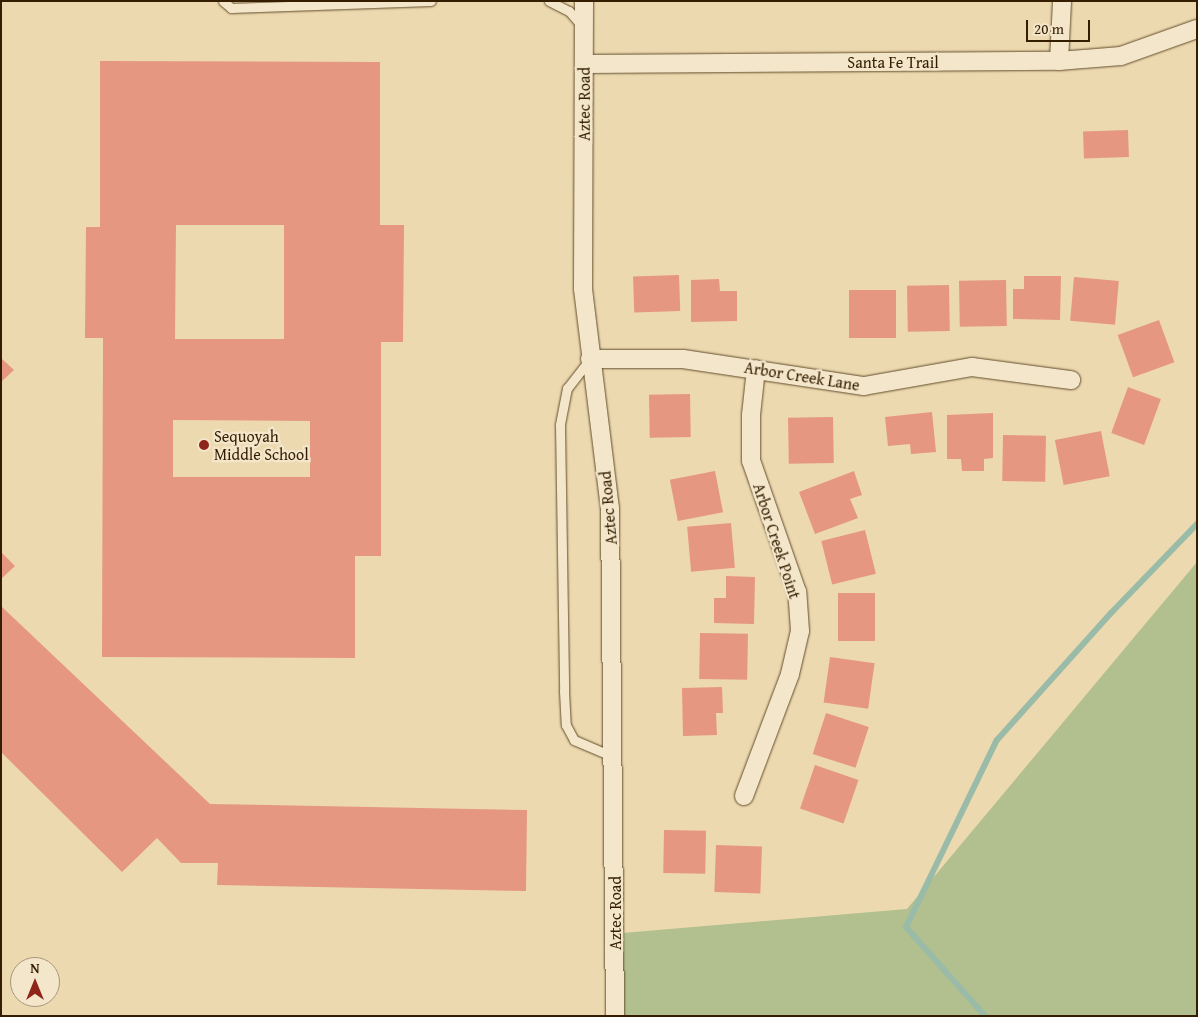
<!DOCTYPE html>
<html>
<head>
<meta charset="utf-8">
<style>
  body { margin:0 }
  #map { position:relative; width:1198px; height:1017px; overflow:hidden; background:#ecd9af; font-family:"Gentium Book Plus",serif }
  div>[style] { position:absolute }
  .green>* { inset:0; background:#b2c090 }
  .stream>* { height:6px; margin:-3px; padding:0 3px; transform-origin:3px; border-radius:3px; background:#99bba7 }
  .building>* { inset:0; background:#e69781; transform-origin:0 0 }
  .roads { filter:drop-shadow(0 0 1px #634d2c) drop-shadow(0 0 1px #634d2c) }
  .service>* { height:9px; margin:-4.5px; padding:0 4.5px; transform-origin:4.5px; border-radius:4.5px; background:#f3e6cb }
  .minor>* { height:18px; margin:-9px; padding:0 9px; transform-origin:9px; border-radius:9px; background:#f3e6cb }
  .dots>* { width:14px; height:14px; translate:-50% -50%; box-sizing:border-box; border:2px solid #f3e6cb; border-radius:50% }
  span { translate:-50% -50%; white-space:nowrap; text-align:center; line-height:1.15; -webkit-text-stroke:4.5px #f3e6cb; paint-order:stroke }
  .street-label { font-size:16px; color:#351e00 }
  .poi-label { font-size:16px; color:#351e00 }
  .left { translate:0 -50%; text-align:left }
  .frame { position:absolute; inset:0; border:2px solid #351e00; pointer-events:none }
  .north { position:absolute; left:10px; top:957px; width:50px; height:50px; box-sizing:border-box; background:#f3e6cb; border:1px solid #a7967a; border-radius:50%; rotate:0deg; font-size:14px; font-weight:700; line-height:20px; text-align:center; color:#351e00 }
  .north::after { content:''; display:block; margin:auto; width:18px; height:22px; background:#8f2418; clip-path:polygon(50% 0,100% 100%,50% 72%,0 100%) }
  .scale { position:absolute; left:1026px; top:20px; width:64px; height:22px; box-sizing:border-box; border:2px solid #351e00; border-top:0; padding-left:6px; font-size:15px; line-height:18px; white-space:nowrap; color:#351e00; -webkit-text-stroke:4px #f3e6cb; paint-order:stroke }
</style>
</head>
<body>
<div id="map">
  <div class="green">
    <div style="clip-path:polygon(1197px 562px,1197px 1016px,611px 1016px,611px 934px,907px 909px)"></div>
  </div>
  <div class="stream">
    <div style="left:985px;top:1016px;width:119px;rotate:-131.6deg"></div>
    <div style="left:906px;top:927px;width:208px;rotate:-64.1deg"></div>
    <div style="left:997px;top:740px;width:171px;rotate:-48.1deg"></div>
    <div style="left:1111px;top:613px;width:124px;rotate:-46deg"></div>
  </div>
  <div class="building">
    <div style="clip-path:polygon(evenodd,100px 61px,380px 62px,380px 225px,404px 225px,403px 342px,381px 342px,381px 556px,355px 556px,355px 658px,102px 657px,103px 338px,85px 338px,86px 227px,100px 227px,100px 61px,176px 225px,284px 225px,284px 339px,175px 339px,176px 225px,100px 61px,173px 420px,310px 421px,310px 477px,173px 477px,173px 420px)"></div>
    <div style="left:1128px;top:130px;width:27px;height:45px;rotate:88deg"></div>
    <div style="left:679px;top:275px;width:36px;height:46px;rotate:88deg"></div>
    <div style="clip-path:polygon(1024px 276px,1061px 276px,1060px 320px,1013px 319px,1013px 289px,1024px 289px)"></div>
    <div style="left:1074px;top:277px;width:45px;height:44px;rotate:5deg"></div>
    <div style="clip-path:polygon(719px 279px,720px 291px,737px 291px,737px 321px,691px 322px,691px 280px)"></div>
    <div style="left:1006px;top:280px;width:46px;height:47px;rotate:89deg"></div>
    <div style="left:949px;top:285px;width:46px;height:42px;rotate:89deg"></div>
    <div style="left:849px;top:290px;width:47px;height:48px"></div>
    <div style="left:1159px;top:320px;width:45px;height:44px;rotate:70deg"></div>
    <div style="clip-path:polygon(1px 358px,14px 370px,1px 382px)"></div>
    <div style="left:1128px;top:387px;width:35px;height:49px;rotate:20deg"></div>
    <div style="left:690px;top:394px;width:43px;height:41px;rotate:89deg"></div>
    <div style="clip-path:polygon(932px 412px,936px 452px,911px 454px,910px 444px,888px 446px,885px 417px)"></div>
    <div style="clip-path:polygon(993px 413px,993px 458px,984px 459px,984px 471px,962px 471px,961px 459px,947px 459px,947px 415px)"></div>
    <div style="left:833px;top:417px;width:46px;height:45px;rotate:89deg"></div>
    <div style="left:1101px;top:431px;width:46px;height:47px;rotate:79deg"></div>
    <div style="left:1003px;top:435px;width:43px;height:46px;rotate:1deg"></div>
    <div style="left:715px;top:471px;width:42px;height:46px;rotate:79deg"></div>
    <div style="clip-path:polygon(854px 471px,862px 495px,850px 499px,858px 518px,815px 534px,799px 492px)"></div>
    <div style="left:731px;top:523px;width:45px;height:44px;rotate:85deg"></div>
    <div style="left:865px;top:530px;width:45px;height:45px;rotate:76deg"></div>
    <div style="clip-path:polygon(1px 552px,15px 566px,1px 579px)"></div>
    <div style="clip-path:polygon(726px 576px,755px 577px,754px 624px,714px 623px,714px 598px,726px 598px)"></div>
    <div style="left:875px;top:593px;width:48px;height:37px;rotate:90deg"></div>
    <div style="clip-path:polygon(1px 606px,210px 804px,527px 810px,526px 891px,217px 885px,218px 863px,181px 863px,157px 838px,122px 872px,1px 752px)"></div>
    <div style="left:700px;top:633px;width:48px;height:46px;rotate:1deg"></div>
    <div style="left:830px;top:657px;width:45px;height:46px;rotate:8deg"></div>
    <div style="clip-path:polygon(722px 687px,723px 713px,716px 713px,717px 735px,683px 736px,682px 688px)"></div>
    <div style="left:826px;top:713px;width:45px;height:43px;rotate:18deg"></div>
    <div style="left:815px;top:765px;width:46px;height:46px;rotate:19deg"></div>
    <div style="left:664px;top:830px;width:42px;height:43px;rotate:1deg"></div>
    <div style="left:716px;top:845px;width:46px;height:47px;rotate:2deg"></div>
  </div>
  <div class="roads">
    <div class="service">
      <div style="left:223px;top:1px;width:11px;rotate:41deg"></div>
      <div style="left:231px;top:8px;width:200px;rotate:-2deg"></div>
      <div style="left:549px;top:1px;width:22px;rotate:27deg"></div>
      <div style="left:569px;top:11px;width:20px;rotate:49deg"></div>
      <div style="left:590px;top:359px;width:37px;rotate:128deg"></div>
      <div style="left:567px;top:388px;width:38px;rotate:101deg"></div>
      <div style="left:560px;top:425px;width:266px;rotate:89.1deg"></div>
      <div style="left:564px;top:691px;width:34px;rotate:87deg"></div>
      <div style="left:566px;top:725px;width:17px;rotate:62deg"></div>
      <div style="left:574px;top:740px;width:43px;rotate:23deg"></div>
    </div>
    <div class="minor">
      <div style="left:584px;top:1px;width:288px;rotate:90.2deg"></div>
      <div style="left:583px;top:289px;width:221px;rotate:83deg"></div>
      <div style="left:610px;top:508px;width:508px;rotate:89.44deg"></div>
      <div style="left:1059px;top:61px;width:60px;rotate:-87.1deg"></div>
      <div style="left:584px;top:64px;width:475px;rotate:-0.4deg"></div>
      <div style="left:1059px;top:61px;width:62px;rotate:-4.6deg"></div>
      <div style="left:1121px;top:56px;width:81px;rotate:-19.6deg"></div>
      <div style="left:590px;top:359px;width:93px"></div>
      <div style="left:683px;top:359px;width:183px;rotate:8.5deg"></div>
      <div style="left:864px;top:386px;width:110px;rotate:-10deg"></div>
      <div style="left:972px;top:367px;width:100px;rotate:7.5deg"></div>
      <div style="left:744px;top:796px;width:130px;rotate:-69.3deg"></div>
      <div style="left:790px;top:674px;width:44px;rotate:-76.9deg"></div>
      <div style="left:800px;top:631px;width:39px;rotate:-94deg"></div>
      <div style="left:797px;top:592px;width:139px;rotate:-109.3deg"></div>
      <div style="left:751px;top:461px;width:46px;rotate:-90deg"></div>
      <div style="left:751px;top:415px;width:46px;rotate:-83.8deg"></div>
    </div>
  </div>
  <div class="dots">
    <div style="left:204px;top:445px;background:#8f2418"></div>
  </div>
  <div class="street-label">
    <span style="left:893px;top:62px">Santa Fe Trail</span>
    <span style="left:584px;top:104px;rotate:-90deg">Aztec Road</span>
    <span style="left:802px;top:376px;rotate:9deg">Arbor Creek Lane</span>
    <span style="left:608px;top:508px;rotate:-95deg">Aztec Road</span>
    <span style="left:777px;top:541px;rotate:72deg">Arbor Creek Point</span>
    <span style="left:615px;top:913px;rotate:-90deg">Aztec Road</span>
  </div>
  <div class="poi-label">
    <span class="left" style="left:214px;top:445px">Sequoyah<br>Middle School</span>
  </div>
  <div class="frame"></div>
  <div class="north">N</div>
  <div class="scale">20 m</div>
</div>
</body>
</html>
